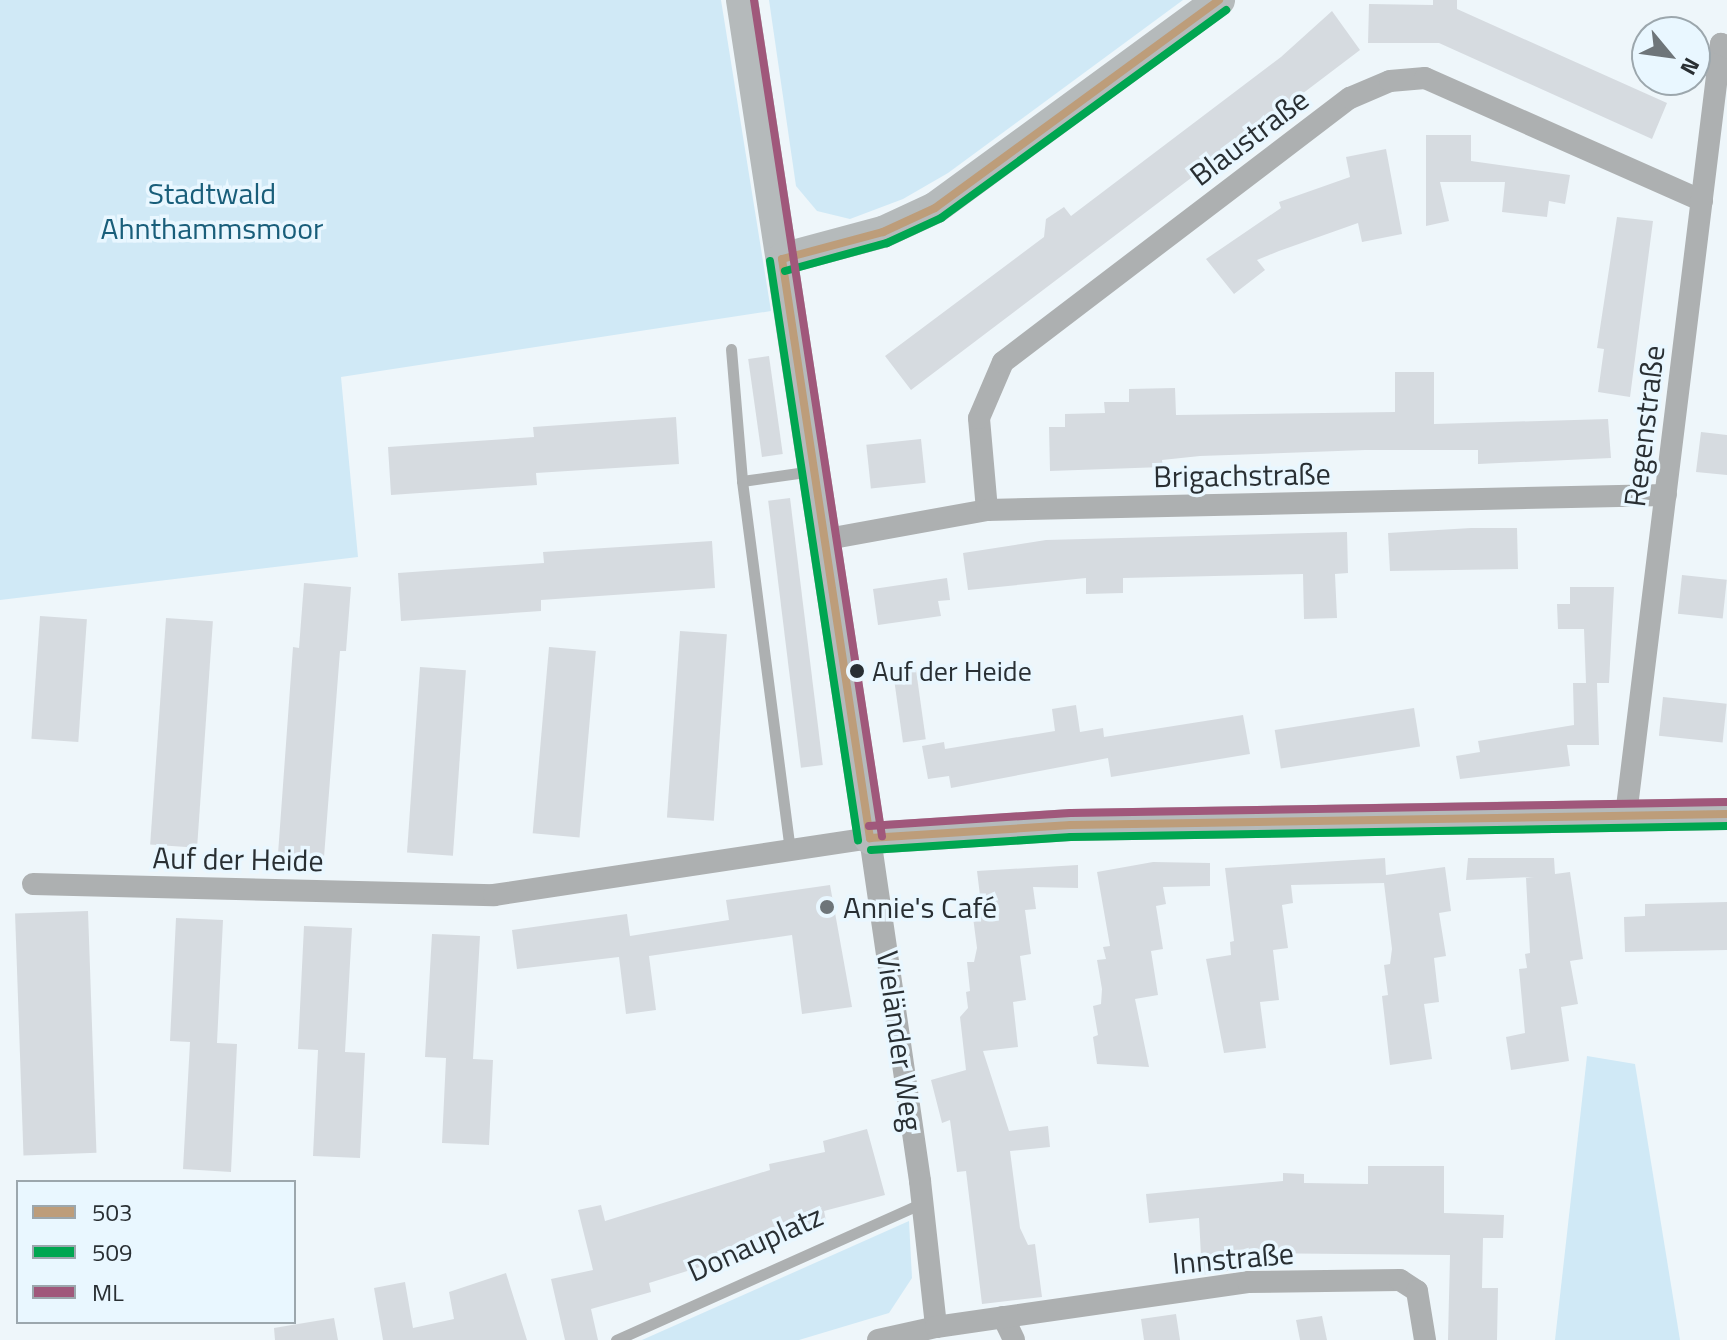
<!DOCTYPE html>
<html>
<head>
<meta charset="utf-8">
<style>
  body { margin:0 }
  #map { position:relative; width:1727px; height:1340px; overflow:hidden; background:#eef6fa; font-family:"Titillium Web",sans-serif }
  div>[style] { position:absolute }
  .green>* { inset:0; background:#d0e9f6 }
  .building>* { inset:0; background:#d6dbe0; transform-origin:0 0 }
  .lane>* { height:11px; margin:-5.5px; padding:0 5.5px; transform-origin:5.5px; border-radius:5.5px; background:#adb0b1 }
  .street>* { height:22px; margin:-11px; padding:0 11px; transform-origin:11px; border-radius:11px; background:#adb0b1 }
  .secondary>* { height:32px; margin:-16px; padding:0 16px; transform-origin:16px; border-radius:16px; background:#b5babb }
  .bus-1>* { height:8px; margin:-4px; padding:0 4px; transform-origin:4px; border-radius:4px; background:#bd9d7a }
  .bus-2>* { height:8px; margin:-4px; padding:0 4px; transform-origin:4px; border-radius:4px; background:#00a651 }
  .bus-3>* { height:8px; margin:-4px; padding:0 4px; transform-origin:4px; border-radius:4px; background:#a0587b }
  .dots>* { width:22px; height:22px; translate:-50% -50%; box-sizing:border-box; border:4px solid #e9f7ff; border-radius:50% }
  span { translate:-50% -50%; white-space:nowrap; text-align:center; line-height:1.15; -webkit-text-stroke:7px #e9f7ff; paint-order:stroke }
  .bus-label { font-size:28px; color:#292f33 }
  .left { translate:0 -50%; text-align:left }
  .street-label { font-size:30px; color:#292f33 }
  .park-label { font-size:30px; color:#195e7a }
  .poi-label { font-size:30px; color:#292f33 }
  .legend { position:absolute; left:16px; top:1180px; width:280px; height:144px; box-sizing:border-box; background:#e9f7ff; border:2px solid #9ca7ad; margin:0; padding:10px 14px; list-style:none; font-size:24px; color:#292f33 }
  .legend li { display:flex; align-items:center; gap:16px; height:40px }
  .legend b { width:40px; border:2px solid #9ca7ad }
  .north { position:absolute; left:1631px; top:16px; width:80px; height:80px; box-sizing:border-box; background:#e9f7ff; border:2px solid #9ca7ad; border-radius:50%; rotate:119deg; font-size:22px; font-weight:700; line-height:32px; text-align:center; color:#292f33 }
  .north::after { content:''; display:block; margin:auto; width:28px; height:36px; background:#6e7579; clip-path:polygon(50% 0,100% 100%,50% 72%,0 100%) }
</style>
</head>
<body>
<div id="map">
  <div class="green">
    <div style="clip-path:polygon(0 0,721px 0,771px 311px,341px 377px,358px 557px,0 600px)"></div>
    <div style="clip-path:polygon(769px 0,1183px 0,948px 173px,903px 199px,850px 219px,817px 211px,796px 186px)"></div>
    <div style="clip-path:polygon(1587px 1056px,1635px 1064px,1680px 1340px,1555px 1340px)"></div>
    <div style="clip-path:polygon(909px 1221px,912px 1278px,889px 1313px,799px 1340px,642px 1340px)"></div>
  </div>
  <div class="building">
    <div style="clip-path:polygon(1433px 0,1457px 0,1457px 9px,1667px 103px,1652px 139px,1439px 43px,1368px 43px,1369px 4px,1433px 5px)"></div>
    <div style="clip-path:polygon(1332px 11px,1360px 50px,911px 390px,885px 356px,1044px 237px,1046px 219px,1064px 207px,1071px 216px,1281px 57px)"></div>
    <div style="clip-path:polygon(1426px 135px,1471px 135px,1471px 161px,1570px 175px,1565px 204px,1549px 201px,1547px 217px,1502px 212px,1505px 182px,1440px 182px,1449px 221px,1426px 226px)"></div>
    <div style="clip-path:polygon(1386px 149px,1402px 234px,1362px 242px,1358px 223px,1279px 251px,1257px 260px,1265px 270px,1234px 294px,1206px 259px,1281px 208px,1279px 202px,1350px 177px,1346px 157px)"></div>
    <div style="clip-path:polygon(1617px 217px,1653px 221px,1630px 397px,1598px 392px,1604px 349px,1597px 348px)"></div>
    <div style="left:769px;top:356px;width:99px;height:21px;rotate:82deg"></div>
    <div style="clip-path:polygon(1395px 372px,1434px 372px,1434px 424px,1608px 419px,1611px 458px,1478px 464px,1478px 450px,1365px 450px,1200px 456px,1162px 460px,1163px 467px,1050px 471px,1049px 427px,1065px 427px,1065px 414px,1105px 413px,1104px 402px,1129px 402px,1129px 389px,1175px 388px,1176px 415px,1395px 412px)"></div>
    <div style="clip-path:polygon(676px 417px,679px 464px,536px 473px,537px 485px,391px 495px,388px 447px,534px 437px,533px 427px)"></div>
    <div style="clip-path:polygon(1701px 432px,1727px 435px,1727px 475px,1696px 472px)"></div>
    <div style="left:921px;top:439px;width:44px;height:55px;rotate:84deg"></div>
    <div style="left:790px;top:498px;width:269px;height:22px;rotate:83deg"></div>
    <div style="clip-path:polygon(1471px 528px,1517px 528px,1518px 569px,1390px 571px,1388px 533px)"></div>
    <div style="clip-path:polygon(1347px 532px,1348px 573px,1335px 574px,1337px 618px,1304px 619px,1303px 574px,1123px 578px,1123px 593px,1086px 594px,1086px 578px,968px 590px,963px 553px,1046px 540px)"></div>
    <div style="clip-path:polygon(712px 541px,715px 588px,541px 600px,541px 611px,401px 621px,398px 573px,544px 563px,543px 552px)"></div>
    <div style="left:1682px;top:575px;width:45px;height:39px;rotate:6deg"></div>
    <div style="clip-path:polygon(947px 578px,950px 600px,938px 601px,941px 616px,878px 625px,873px 589px)"></div>
    <div style="clip-path:polygon(304px 583px,351px 587px,346px 651px,340px 651px,324px 857px,278px 854px,293px 647px,299px 648px)"></div>
    <div style="clip-path:polygon(1570px 587px,1614px 587px,1609px 683px,1597px 683px,1599px 745px,1567px 745px,1570px 766px,1460px 779px,1456px 756px,1480px 752px,1478px 741px,1574px 725px,1573px 683px,1586px 683px,1584px 629px,1558px 629px,1557px 604px,1570px 604px)"></div>
    <div style="left:40px;top:616px;width:47px;height:123px;rotate:4deg"></div>
    <div style="left:166px;top:618px;width:47px;height:227px;rotate:4deg"></div>
    <div style="left:680px;top:631px;width:47px;height:187px;rotate:4deg"></div>
    <div style="left:549px;top:647px;width:47px;height:187px;rotate:5deg"></div>
    <div style="left:420px;top:667px;width:46px;height:186px;rotate:4deg"></div>
    <div style="left:916px;top:670px;width:70px;height:23px;rotate:82deg"></div>
    <div style="left:1663px;top:697px;width:64px;height:39px;rotate:6deg"></div>
    <div style="clip-path:polygon(1076px 705px,1080px 732px,1103px 728px,1104px 737px,1243px 715px,1250px 754px,1111px 777px,1108px 758px,951px 788px,949px 776px,928px 779px,922px 746px,944px 742px,945px 749px,1055px 731px,1052px 709px)"></div>
    <div style="left:1414px;top:708px;width:39px;height:141px;rotate:81deg"></div>
    <div style="clip-path:polygon(1385px 858px,1386px 875px,1445px 867px,1451px 911px,1439px 913px,1446px 956px,1434px 958px,1439px 1002px,1424px 1004px,1432px 1059px,1390px 1065px,1382px 996px,1388px 995px,1384px 965px,1390px 964px,1392px 949px,1384px 883px,1291px 885px,1293px 903px,1282px 905px,1288px 948px,1273px 950px,1279px 1000px,1260px 1002px,1266px 1048px,1224px 1053px,1206px 959px,1231px 955px,1230px 942px,1234px 941px,1225px 868px)"></div>
    <div style="clip-path:polygon(1468px 858px,1554px 858px,1555px 874px,1570px 872px,1583px 959px,1570px 961px,1578px 1004px,1561px 1007px,1569px 1061px,1511px 1070px,1506px 1037px,1525px 1033px,1519px 969px,1527px 968px,1525px 954px,1530px 953px,1526px 878px,1534px 877px,1466px 880px)"></div>
    <div style="clip-path:polygon(1153px 862px,1210px 863px,1210px 886px,1163px 887px,1166px 904px,1156px 906px,1163px 949px,1151px 951px,1158px 995px,1135px 999px,1149px 1067px,1097px 1064px,1093px 1037px,1098px 1035px,1093px 1006px,1101px 1004px,1102px 989px,1097px 960px,1106px 959px,1103px 947px,1110px 946px,1097px 872px)"></div>
    <div style="clip-path:polygon(1078px 865px,1078px 888px,1033px 887px,1036px 909px,1025px 910px,1031px 954px,1020px 956px,1026px 1000px,1013px 1002px,1018px 1047px,983px 1051px,1009px 1131px,1048px 1126px,1050px 1147px,1010px 1151px,1020px 1228px,1028px 1245px,1035px 1244px,1042px 1297px,982px 1304px,966px 1171px,957px 1172px,950px 1120px,942px 1123px,931px 1080px,966px 1070px,960px 1017px,968px 1008px,966px 992px,970px 991px,967px 962px,974px 962px,977px 948px,973px 917px,979px 916px,981px 904px,977px 871px)"></div>
    <div style="clip-path:polygon(830px 885px,852px 1007px,802px 1014px,792px 935px,649px 956px,656px 1010px,626px 1014px,619px 957px,517px 969px,512px 930px,627px 914px,630px 936px,729px 920px,726px 900px)"></div>
    <div style="clip-path:polygon(1727px 902px,1727px 950px,1625px 952px,1624px 917px,1645px 916px,1645px 904px)"></div>
    <div style="left:88px;top:911px;width:242px;height:73px;rotate:88deg"></div>
    <div style="clip-path:polygon(176px 918px,223px 920px,217px 1043px,237px 1044px,231px 1172px,183px 1169px,190px 1042px,170px 1041px)"></div>
    <div style="clip-path:polygon(304px 926px,352px 928px,345px 1052px,365px 1053px,360px 1158px,313px 1156px,318px 1050px,298px 1049px)"></div>
    <div style="clip-path:polygon(432px 934px,480px 936px,473px 1059px,493px 1060px,489px 1145px,442px 1143px,446px 1058px,425px 1057px)"></div>
    <div style="clip-path:polygon(867px 1129px,885px 1195px,824px 1211px,826px 1221px,767px 1235px,770px 1245px,649px 1283px,651px 1292px,591px 1309px,598px 1340px,565px 1340px,551px 1279px,593px 1270px,578px 1210px,601px 1205px,605px 1221px,770px 1170px,769px 1164px,825px 1152px,823px 1141px)"></div>
    <div style="clip-path:polygon(1368px 1166px,1444px 1166px,1444px 1213px,1504px 1215px,1503px 1238px,1483px 1238px,1482px 1288px,1498px 1288px,1497px 1340px,1448px 1340px,1450px 1255px,1234px 1253px,1234px 1270px,1202px 1275px,1199px 1218px,1149px 1223px,1146px 1194px,1283px 1181px,1283px 1173px,1304px 1174px,1304px 1183px,1368px 1184px)"></div>
    <div style="clip-path:polygon(506px 1273px,527px 1340px,383px 1340px,374px 1288px,405px 1282px,413px 1328px,454px 1319px,449px 1292px)"></div>
    <div style="clip-path:polygon(1176px 1314px,1180px 1340px,1144px 1340px,1141px 1319px)"></div>
    <div style="clip-path:polygon(1322px 1316px,1327px 1340px,1300px 1340px,1296px 1320px)"></div>
    <div style="clip-path:polygon(334px 1318px,338px 1340px,275px 1340px,274px 1328px)"></div>
  </div>
  <div class="lane">
    <div style="left:731px;top:349px;width:132px;rotate:85.2deg"></div>
    <div style="left:742px;top:481px;width:372px;rotate:82.6deg"></div>
    <div style="left:742px;top:481px;width:71px;rotate:-8.1deg"></div>
    <div style="left:616px;top:1340px;width:335px;rotate:-24.1deg"></div>
  </div>
  <div class="street">
    <div style="left:987px;top:510px;width:92px;rotate:-95deg"></div>
    <div style="left:979px;top:418px;width:61px;rotate:-66.8deg"></div>
    <div style="left:1003px;top:362px;width:436px;rotate:-37.3deg"></div>
    <div style="left:1350px;top:98px;width:43px;rotate:-23deg"></div>
    <div style="left:1390px;top:81px;width:35px;rotate:-5deg"></div>
    <div style="left:1425px;top:78px;width:303px;rotate:23.9deg"></div>
    <div style="left:822px;top:540px;width:168px;rotate:-10.3deg"></div>
    <div style="left:987px;top:510px;width:679px;rotate:-1.27deg"></div>
    <div style="left:1626px;top:815px;width:777px;rotate:-82.98deg"></div>
    <div style="left:1721px;top:44px;width:7px;rotate:27deg"></div>
    <div style="left:33px;top:884px;width:461px;rotate:1.4deg"></div>
    <div style="left:494px;top:895px;width:380px;rotate:-8.6deg"></div>
    <div style="left:870px;top:838px;width:347px;rotate:81.7deg"></div>
    <div style="left:920px;top:1181px;width:147px;rotate:83.7deg"></div>
    <div style="left:1003px;top:1317px;width:25px;rotate:64deg"></div>
    <div style="left:878px;top:1340px;width:59px;rotate:-12.6deg"></div>
    <div style="left:936px;top:1327px;width:315px;rotate:-8.2deg"></div>
    <div style="left:1248px;top:1282px;width:152px;rotate:-0.8deg"></div>
    <div style="left:1400px;top:1280px;width:20px;rotate:33deg"></div>
    <div style="left:1417px;top:1291px;width:50px;rotate:80.7deg"></div>
  </div>
  <div class="secondary">
    <div style="left:742px;top:0;width:848px;rotate:81.32deg"></div>
    <div style="left:870px;top:838px;width:201px;rotate:-3.7deg"></div>
    <div style="left:1071px;top:825px;width:656px;rotate:-0.96deg"></div>
    <div style="left:782px;top:259px;width:105px;rotate:-15deg"></div>
    <div style="left:883px;top:232px;width:57px;rotate:-24.8deg"></div>
    <div style="left:935px;top:208px;width:352px;rotate:-36.2deg"></div>
  </div>
  <div class="bus-1">
    <div style="left:782px;top:259px;width:586px;rotate:81.36deg"></div>
    <div style="left:782px;top:259px;width:105px;rotate:-15deg"></div>
    <div style="left:883px;top:232px;width:57px;rotate:-24.8deg"></div>
    <div style="left:935px;top:208px;width:352px;rotate:-36.2deg"></div>
    <div style="left:870px;top:838px;width:201px;rotate:-3.7deg"></div>
    <div style="left:1071px;top:825px;width:656px;rotate:-0.96deg"></div>
  </div>
  <div class="bus-2">
    <div style="left:770px;top:261px;width:586px;rotate:81.36deg"></div>
    <div style="left:785px;top:271px;width:106px;rotate:-15.4deg"></div>
    <div style="left:887px;top:243px;width:60px;rotate:-24.8deg"></div>
    <div style="left:941px;top:218px;width:353px;rotate:-36.1deg"></div>
    <div style="left:871px;top:850px;width:200px;rotate:-3.7deg"></div>
    <div style="left:1071px;top:837px;width:656px;rotate:-0.96deg"></div>
  </div>
  <div class="bus-3">
    <div style="left:754px;top:0;width:846px;rotate:81.3deg"></div>
    <div style="left:869px;top:826px;width:202px;rotate:-3.7deg"></div>
    <div style="left:1071px;top:813px;width:656px;rotate:-0.96deg"></div>
  </div>
  <div class="dots">
    <div style="left:857px;top:671px;background:#292f33"></div>
    <div style="left:827px;top:907px;background:#6e7579"></div>
  </div>
  <div class="bus-label">
    <span class="left" style="left:872px;top:671px">Auf der Heide</span>
  </div>
  <div class="street-label">
    <span style="left:1249px;top:137px;rotate:-37deg">Blaustraße</span>
    <span style="left:1644px;top:426px;rotate:-83deg">Regenstraße</span>
    <span style="left:1242px;top:475px;rotate:-1deg">Brigachstraße</span>
    <span style="left:238px;top:859px;rotate:1deg">Auf der Heide</span>
    <span style="left:900px;top:1041px;rotate:82deg">Vieländer Weg</span>
    <span style="left:755px;top:1243px;rotate:-24deg">Donauplatz</span>
    <span style="left:1233px;top:1258px;rotate:-5deg">Innstraße</span>
  </div>
  <div class="park-label">
    <span style="left:212px;top:210px">Stadtwald<br>Ahnthammsmoor</span>
  </div>
  <div class="poi-label">
    <span class="left" style="left:843px;top:907px">Annie's Café</span>
  </div>
  <ul class="legend">
  <li><b style="height:10px;background:#bd9d7a"></b>503</li>
  <li><b style="height:10px;background:#00a651"></b>509</li>
  <li><b style="height:10px;background:#a0587b"></b>ML</li>
  </ul>
  <div class="north">N</div>
</div>
</body>
</html>
